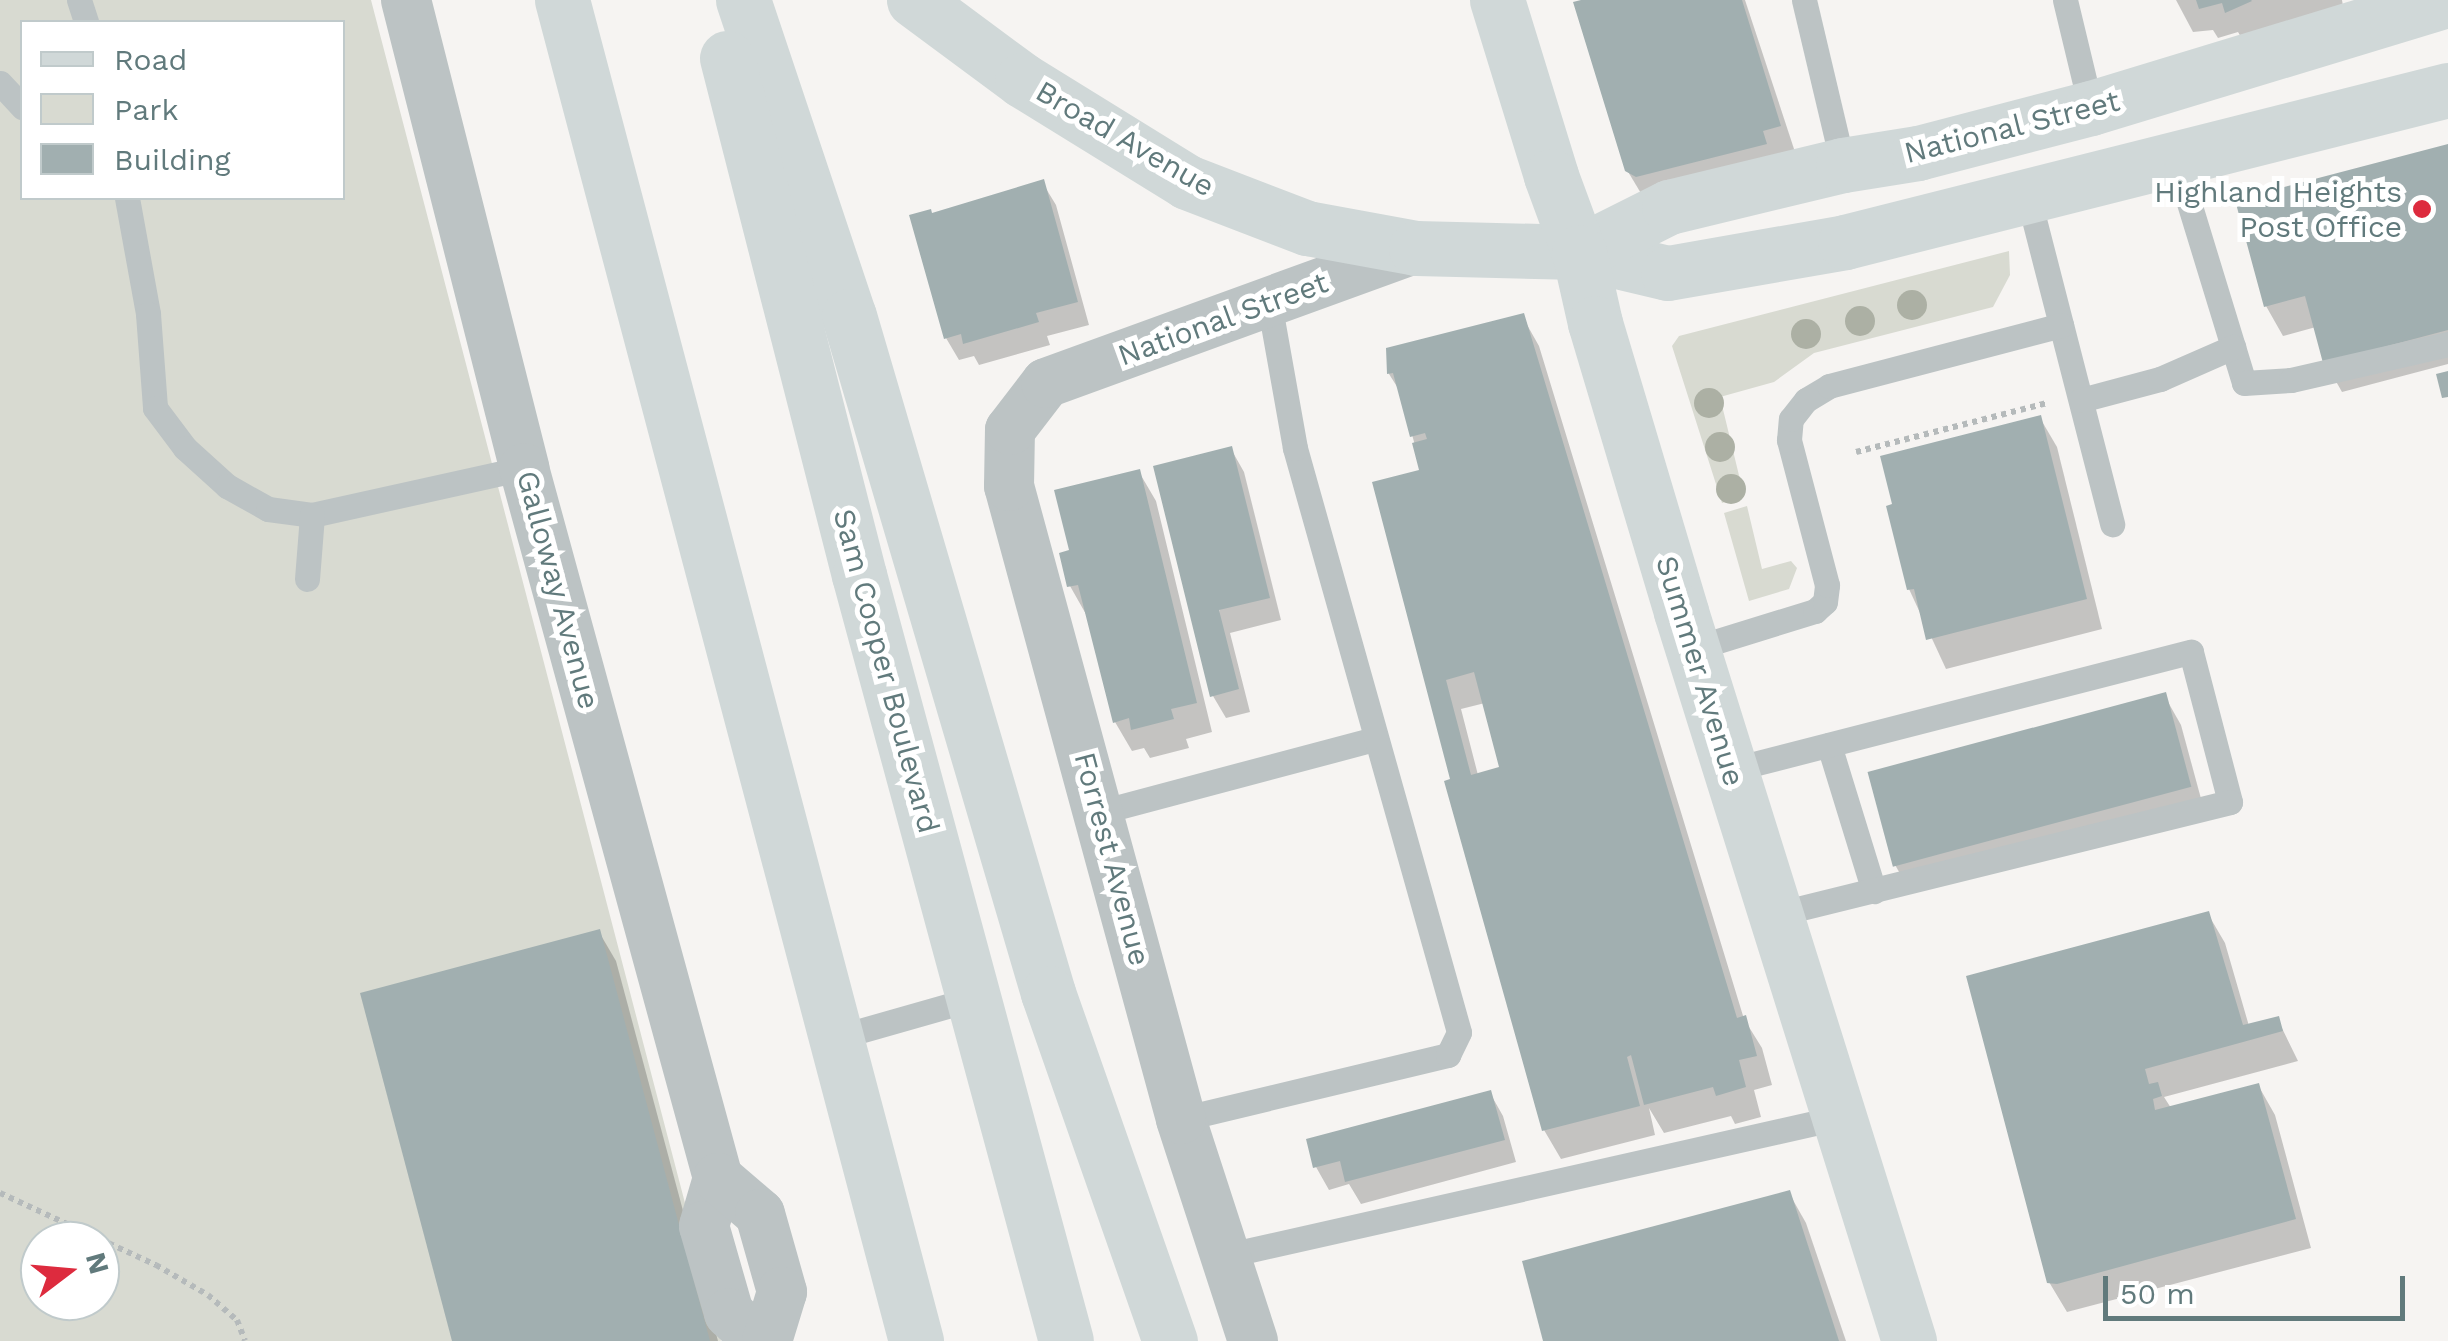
<!DOCTYPE html>
<html>
<head>
<meta charset="utf-8">
<style>
  body { margin:0 }
  #map { position:relative; width:2448px; height:1341px; overflow:hidden; background:#f6f4f2; font-family:"Work Sans",sans-serif }
  div>[style] { position:absolute }
  .green>* { inset:0; background:#d8dad1 }
  .shadow>* { inset:0; background:#0003 }
  .building>* { inset:0; background:#a1afb0; transform-origin:0 0 }
  .path>* { height:6px; margin-top:-3px; transform-origin:0; background:repeating-linear-gradient(90deg,#b5babb 0 5px,transparent 0 10px) }
  .lane>* { height:25px; margin:-12.5px; padding:0 12.5px; transform-origin:12.5px; border-radius:12.5px; background:#bcc3c4 }
  .street>* { height:50px; margin:-25px; padding:0 25px; transform-origin:25px; border-radius:25px; background:#bcc3c4 }
  .secondary>* { height:55px; margin:-27.5px; padding:0 27.5px; transform-origin:27.5px; border-radius:27.5px; background:#d0d8d8 }
  .primary>* { height:55px; margin:-27.5px; padding:0 27.5px; transform-origin:27.5px; border-radius:27.5px; background:#d0d8d8 }
  .highway>* { height:55px; margin:-27.5px; padding:0 27.5px; transform-origin:27.5px; border-radius:27.5px; background:#d0d8d8 }
  .trees>* { width:30px; height:30px; margin:-15px; border-radius:50%; background:#acb0a4 }
  .dots>* { width:28px; height:28px; translate:-50% -50%; box-sizing:border-box; border:5px solid #fff; border-radius:50% }
  span { translate:-50% -50%; white-space:nowrap; text-align:center; line-height:1.15; -webkit-text-stroke:10px #fff; paint-order:stroke }
  .street-label { font-size:30px; color:#617a7c }
  .poi-label { font-size:30px; color:#617a7c }
  .right { translate:-100% -50%; text-align:right }
  .legend { position:absolute; left:20px; top:20px; width:325px; height:180px; box-sizing:border-box; background:#fff; border:2px solid #c0cacb; margin:0; padding:12px 18px; list-style:none; font-size:30px; color:#617a7c }
  .legend li { display:flex; align-items:center; gap:20px; height:50px }
  .legend b { width:50px; border:2px solid #c0cacb }
  .north { position:absolute; left:20px; top:1221px; width:100px; height:100px; box-sizing:border-box; background:#fff; border:2px solid #c0cacb; border-radius:50%; rotate:74deg; font-size:28px; font-weight:700; line-height:40px; text-align:center; color:#617a7c }
  .north::after { content:''; display:block; margin:auto; width:35px; height:45px; background:#dd2b3e; clip-path:polygon(50% 0,100% 100%,50% 72%,0 100%) }
  .scale { position:absolute; left:2103px; top:1276px; width:302px; height:45px; box-sizing:border-box; border:5px solid #617a7c; border-top:0; padding-left:12px; font-size:30px; line-height:35px; white-space:nowrap; color:#617a7c; -webkit-text-stroke:8px #fff; paint-order:stroke }
</style>
</head>
<body>
<div id="map">
  <div class="green">
    <div style="clip-path:polygon(evenodd,0 0,371px 0,721px 1341px,0 1341px,0 0,22px 22px,342px 22px,342px 198px,22px 198px,22px 22px,0 0,40px 1241px,100px 1241px,100px 1301px,40px 1301px,40px 1241px)"></div>
    <div style="clip-path:polygon(2009px 251px,2010px 275px,1993px 307px,1814px 353px,1774px 382px,1720px 397px,1744px 496px,1722px 503px,1672px 346px,1679px 336px)"></div>
    <div style="clip-path:polygon(1747px 506px,1762px 569px,1791px 561px,1797px 568px,1789px 589px,1749px 601px,1724px 513px)"></div>
  </div>
  <div class="shadow">
    <div style="clip-path:polygon(1591px 0,1745px 0,1796px 155px,1645px 200px,1627px 170px)"></div>
    <div style="clip-path:polygon(2176px 0,2342px 0,2343px 6px,2244px 42px,2238px 32px,2218px 38px,2213px 30px,2193px 32px)"></div>
    <div style="clip-path:polygon(2448px 147px,2448px 364px,2342px 392px,2325px 362px,2316px 327px,2283px 336px,2266px 306px)"></div>
    <div style="clip-path:polygon(1042px 182px,1056px 205px,1089px 325px,1047px 336px,1050px 345px,979px 365px,974px 356px,959px 360px,946px 338px,932px 216px)"></div>
    <div style="clip-path:polygon(evenodd,1522px 316px,1539px 346px,1744px 1019px,1762px 1048px,1772px 1085px,1754px 1090px,1761px 1117px,1735px 1124px,1731px 1116px,1664px 1133px,1649px 1108px,1655px 1135px,1561px 1159px,1544px 1130px,1453px 781px,1422px 472px,1401px 393px,1389px 374px,1389px 350px,1522px 316px,1485px 703px,1502px 769px,1478px 775px,1461px 709px,1485px 703px)"></div>
    <div style="clip-path:polygon(2040px 418px,2057px 447px,2102px 629px,1946px 669px,1909px 589px)"></div>
    <div style="clip-path:polygon(1231px 449px,1244px 472px,1281px 620px,1230px 633px,1250px 712px,1226px 718px,1213px 696px)"></div>
    <div style="clip-path:polygon(1139px 472px,1156px 501px,1212px 732px,1186px 739px,1189px 748px,1150px 758px,1144px 748px,1132px 751px,1115px 722px,1087px 616px,1070px 586px,1072px 552px)"></div>
    <div style="clip-path:polygon(2164px 695px,2181px 725px,2206px 817px,1911px 893px,1894px 863px,1871px 774px)"></div>
    <div style="clip-path:polygon(2208px 914px,2225px 943px,2249px 1026px,2277px 1018px,2298px 1061px,2164px 1097px,2171px 1108px,2258px 1085px,2275px 1115px,2311px 1248px,2067px 1312px,2049px 1282px)"></div>
    <div style="clip-path:polygon(599px 932px,616px 961px,718px 1341px,455px 1341px)"></div>
    <div style="clip-path:polygon(1490px 1093px,1503px 1116px,1516px 1162px,1361px 1204px,1349px 1184px,1329px 1190px,1316px 1167px)"></div>
    <div style="clip-path:polygon(1789px 1193px,1806px 1223px,1846px 1341px,1545px 1341px)"></div>
  </div>
  <div class="building">
    <div style="clip-path:polygon(1581px 0,1742px 0,1781px 126px,1763px 131px,1767px 144px,1636px 177px,1625px 171px,1573px 2px)"></div>
    <div style="clip-path:polygon(2196px 0,2251px 0,2252px 1px,2225px 13px,2222px 3px,2199px 9px)"></div>
    <div style="clip-path:polygon(2448px 144px,2448px 330px,2323px 363px,2305px 296px,2264px 307px,2235px 200px)"></div>
    <div style="clip-path:polygon(1044px 179px,1078px 302px,1036px 313px,1039px 322px,963px 344px,961px 334px,944px 339px,909px 215px,931px 209px,932px 213px)"></div>
    <div style="clip-path:polygon(evenodd,1524px 313px,1737px 1018px,1746px 1015px,1757px 1056px,1739px 1060px,1746px 1087px,1716px 1096px,1713px 1087px,1644px 1105px,1631px 1055px,1627px 1057px,1640px 1106px,1542px 1131px,1444px 781px,1450px 779px,1372px 482px,1419px 470px,1412px 443px,1427px 439px,1425px 433px,1410px 437px,1393px 373px,1387px 374px,1386px 348px,1524px 313px,1474px 672px,1499px 767px,1471px 775px,1446px 680px,1474px 672px)"></div>
    <div style="clip-path:polygon(2448px 371px,2448px 397px,2442px 398px,2436px 374px)"></div>
    <div style="clip-path:polygon(2041px 415px,2087px 599px,1926px 640px,1914px 589px,1907px 590px,1886px 506px,1892px 504px,1880px 456px)"></div>
    <div style="clip-path:polygon(1232px 446px,1270px 598px,1219px 610px,1239px 689px,1210px 697px,1153px 466px)"></div>
    <div style="clip-path:polygon(1140px 469px,1197px 703px,1171px 709px,1174px 719px,1131px 730px,1129px 718px,1113px 723px,1078px 585px,1067px 587px,1059px 553px,1069px 550px,1054px 490px)"></div>
    <div style="left:2166px;top:692px;width:98px;height:309px;rotate:75deg"></div>
    <div style="clip-path:polygon(2209px 911px,2243px 1025px,2279px 1016px,2283px 1031px,2145px 1069px,2149px 1084px,2158px 1082px,2162px 1096px,2153px 1099px,2155px 1110px,2259px 1083px,2296px 1219px,2057px 1284px,2047px 1283px,1966px 976px)"></div>
    <div style="clip-path:polygon(600px 929px,710px 1341px,452px 1341px,360px 993px)"></div>
    <div style="clip-path:polygon(1491px 1090px,1505px 1140px,1345px 1182px,1340px 1161px,1313px 1168px,1306px 1139px)"></div>
    <div style="clip-path:polygon(1790px 1190px,1839px 1341px,1543px 1341px,1522px 1261px)"></div>
  </div>
  <div class="path">
    <div style="left:1856px;top:452px;width:197px;rotate:-14.4deg"></div>
    <div style="left:0;top:1193px;width:172px;rotate:24.8deg"></div>
    <div style="left:156px;top:1265px;width:60px;rotate:30deg"></div>
    <div style="left:208px;top:1295px;width:38px;rotate:41deg"></div>
    <div style="left:237px;top:1320px;width:22px;rotate:69deg"></div>
  </div>
  <div class="lane">
    <div style="left:79px;top:0;width:23px;rotate:72deg"></div>
    <div style="left:1804px;top:0;width:170px;rotate:76.7deg"></div>
    <div style="left:2065px;top:0;width:111px;rotate:76.5deg"></div>
    <div style="left:0;top:83px;width:33px;rotate:47deg"></div>
    <div style="left:2175px;top:157px;width:236px;rotate:73deg"></div>
    <div style="left:2244px;top:383px;width:47px;rotate:-3.7deg"></div>
    <div style="left:2291px;top:380px;width:161px;rotate:-12.9deg"></div>
    <div style="left:2028px;top:196px;width:339px;rotate:75.6deg"></div>
    <div style="left:127px;top:198px;width:118px;rotate:79.7deg"></div>
    <div style="left:148px;top:314px;width:94px;rotate:85.7deg"></div>
    <div style="left:155px;top:408px;width:50px;rotate:53.1deg"></div>
    <div style="left:185px;top:448px;width:57px;rotate:42.1deg"></div>
    <div style="left:227px;top:486px;width:47px;rotate:29.3deg"></div>
    <div style="left:268px;top:509px;width:44px;rotate:7.8deg"></div>
    <div style="left:312px;top:515px;width:217px;rotate:-12.5deg"></div>
    <div style="left:2081px;top:400px;width:82px;rotate:-14.9deg"></div>
    <div style="left:2160px;top:379px;width:80px;rotate:-23.7deg"></div>
    <div style="left:307px;top:579px;width:64px;rotate:-85.5deg"></div>
    <div style="left:1692px;top:649px;width:129px;rotate:-17.2deg"></div>
    <div style="left:1815px;top:611px;width:13px;rotate:-42deg"></div>
    <div style="left:1825px;top:602px;width:17px;rotate:-83deg"></div>
    <div style="left:1827px;top:585px;width:150px;rotate:-104.7deg"></div>
    <div style="left:1789px;top:440px;width:21px;rotate:-85deg"></div>
    <div style="left:1791px;top:419px;width:24px;rotate:-52deg"></div>
    <div style="left:1806px;top:400px;width:27px;rotate:-31deg"></div>
    <div style="left:1829px;top:386px;width:240px;rotate:-14.7deg"></div>
    <div style="left:1829px;top:745px;width:153px;rotate:72.9deg"></div>
    <div style="left:1730px;top:770px;width:476px;rotate:-14.4deg"></div>
    <div style="left:2191px;top:652px;width:155px;rotate:75.4deg"></div>
    <div style="left:2230px;top:802px;width:470px;rotate:166.1deg"></div>
    <div style="left:1100px;top:812px;width:284px;rotate:-14.9deg"></div>
    <div style="left:835px;top:1038px;width:146px;rotate:-15.9deg"></div>
    <div style="left:1181px;top:1119px;width:275px;rotate:-13.5deg"></div>
    <div style="left:1448px;top:1055px;width:25px;rotate:-64deg"></div>
    <div style="left:1459px;top:1032px;width:607px;rotate:-105.69deg"></div>
    <div style="left:1295px;top:448px;width:148px;rotate:-100.1deg"></div>
    <div style="left:1224px;top:1256px;width:628px;rotate:-12.69deg"></div>
  </div>
  <div class="street">
    <div style="left:406px;top:0;width:483px;rotate:75.8deg"></div>
    <div style="left:524px;top:468px;width:736px;rotate:74.72deg"></div>
    <div style="left:718px;top:1178px;width:50px;rotate:106.3deg"></div>
    <div style="left:704px;top:1226px;width:91px;rotate:74deg"></div>
    <div style="left:729px;top:1313px;width:40px;rotate:44deg"></div>
    <div style="left:718px;top:1178px;width:55px;rotate:40.6deg"></div>
    <div style="left:760px;top:1214px;width:81px;rotate:74.2deg"></div>
    <div style="left:782px;top:1292px;width:51px;rotate:107deg"></div>
    <div style="left:1253px;top:1341px;width:233px;rotate:-108deg"></div>
    <div style="left:1181px;top:1119px;width:656px;rotate:-105.2deg"></div>
    <div style="left:1009px;top:486px;width:56px;rotate:-89deg"></div>
    <div style="left:1010px;top:430px;width:59px;rotate:-52.5deg"></div>
    <div style="left:1046px;top:383px;width:394px;rotate:-20deg"></div>
  </div>
  <div class="secondary">
    <div style="left:914px;top:0;width:134px;rotate:36.5deg"></div>
    <div style="left:1022px;top:80px;width:194px;rotate:31.7deg"></div>
    <div style="left:1187px;top:182px;width:129px;rotate:21deg"></div>
    <div style="left:1307px;top:228px;width:111px;rotate:10.4deg"></div>
    <div style="left:1416px;top:248px;width:163px;rotate:1.4deg"></div>
    <div style="left:1579px;top:252px;width:91px;rotate:13.3deg"></div>
    <div style="left:1668px;top:273px;width:180px;rotate:-9.9deg"></div>
    <div style="left:1845px;top:242px;width:622px;rotate:-14.15deg"></div>
    <div style="left:1579px;top:252px;width:101px;rotate:-26.6deg"></div>
    <div style="left:1669px;top:207px;width:179px;rotate:-13.6deg"></div>
    <div style="left:1843px;top:165px;width:76px;rotate:-9.1deg"></div>
    <div style="left:1918px;top:153px;width:179px;rotate:-14.6deg"></div>
    <div style="left:2091px;top:108px;width:371px;rotate:-16.9deg"></div>
  </div>
  <div class="primary">
    <div style="left:1497px;top:0;width:184px;rotate:72.9deg"></div>
    <div style="left:1551px;top:176px;width:81px;rotate:69.8deg"></div>
    <div style="left:1579px;top:252px;width:73px;rotate:77.3deg"></div>
    <div style="left:1595px;top:323px;width:302px;rotate:73.4deg"></div>
    <div style="left:1681px;top:612px;width:764px;rotate:72.63deg"></div>
  </div>
  <div class="highway">
    <div style="left:562px;top:0;width:1387px;rotate:75.21deg"></div>
    <div style="left:743px;top:0;width:333px;rotate:71.5deg"></div>
    <div style="left:849px;top:316px;width:706px;rotate:73.62deg"></div>
    <div style="left:1048px;top:993px;width:369px;rotate:70.7deg"></div>
    <div style="left:727px;top:58px;width:534px;rotate:75.68deg"></div>
    <div style="left:859px;top:575px;width:793px;rotate:74.88deg"></div>
  </div>
  <div class="trees">
    <div style="left:1912px;top:305px"></div>
    <div style="left:1860px;top:321px"></div>
    <div style="left:1806px;top:334px"></div>
    <div style="left:1709px;top:403px"></div>
    <div style="left:1720px;top:447px"></div>
    <div style="left:1731px;top:489px"></div>
  </div>
  <div class="dots">
    <div style="left:2422px;top:209px;background:#dd2b3e"></div>
  </div>
  <div class="street-label">
    <span style="left:2012px;top:127px;rotate:-14deg">National Street</span>
    <span style="left:1125px;top:139px;rotate:30deg">Broad Avenue</span>
    <span style="left:1223px;top:319px;rotate:-20deg">National Street</span>
    <span style="left:558px;top:590px;rotate:75deg">Galloway Avenue</span>
    <span style="left:886px;top:671px;rotate:75deg">Sam Cooper Boulevard</span>
    <span style="left:1700px;top:671px;rotate:73deg">Summer Avenue</span>
    <span style="left:1112px;top:859px;rotate:75deg">Forrest Avenue</span>
  </div>
  <div class="poi-label">
    <span class="right" style="left:2402px;top:209px">Highland Heights<br>Post Office</span>
  </div>
  <ul class="legend">
  <li><b style="height:12px;background:#d0d8d8"></b>Road</li>
  <li><b style="height:28px;background:#d8dad1"></b>Park</li>
  <li><b style="height:28px;background:#a1afb0"></b>Building</li>
  </ul>
  <div class="north">N</div>
  <div class="scale">50 m</div>
</div>
</body>
</html>
